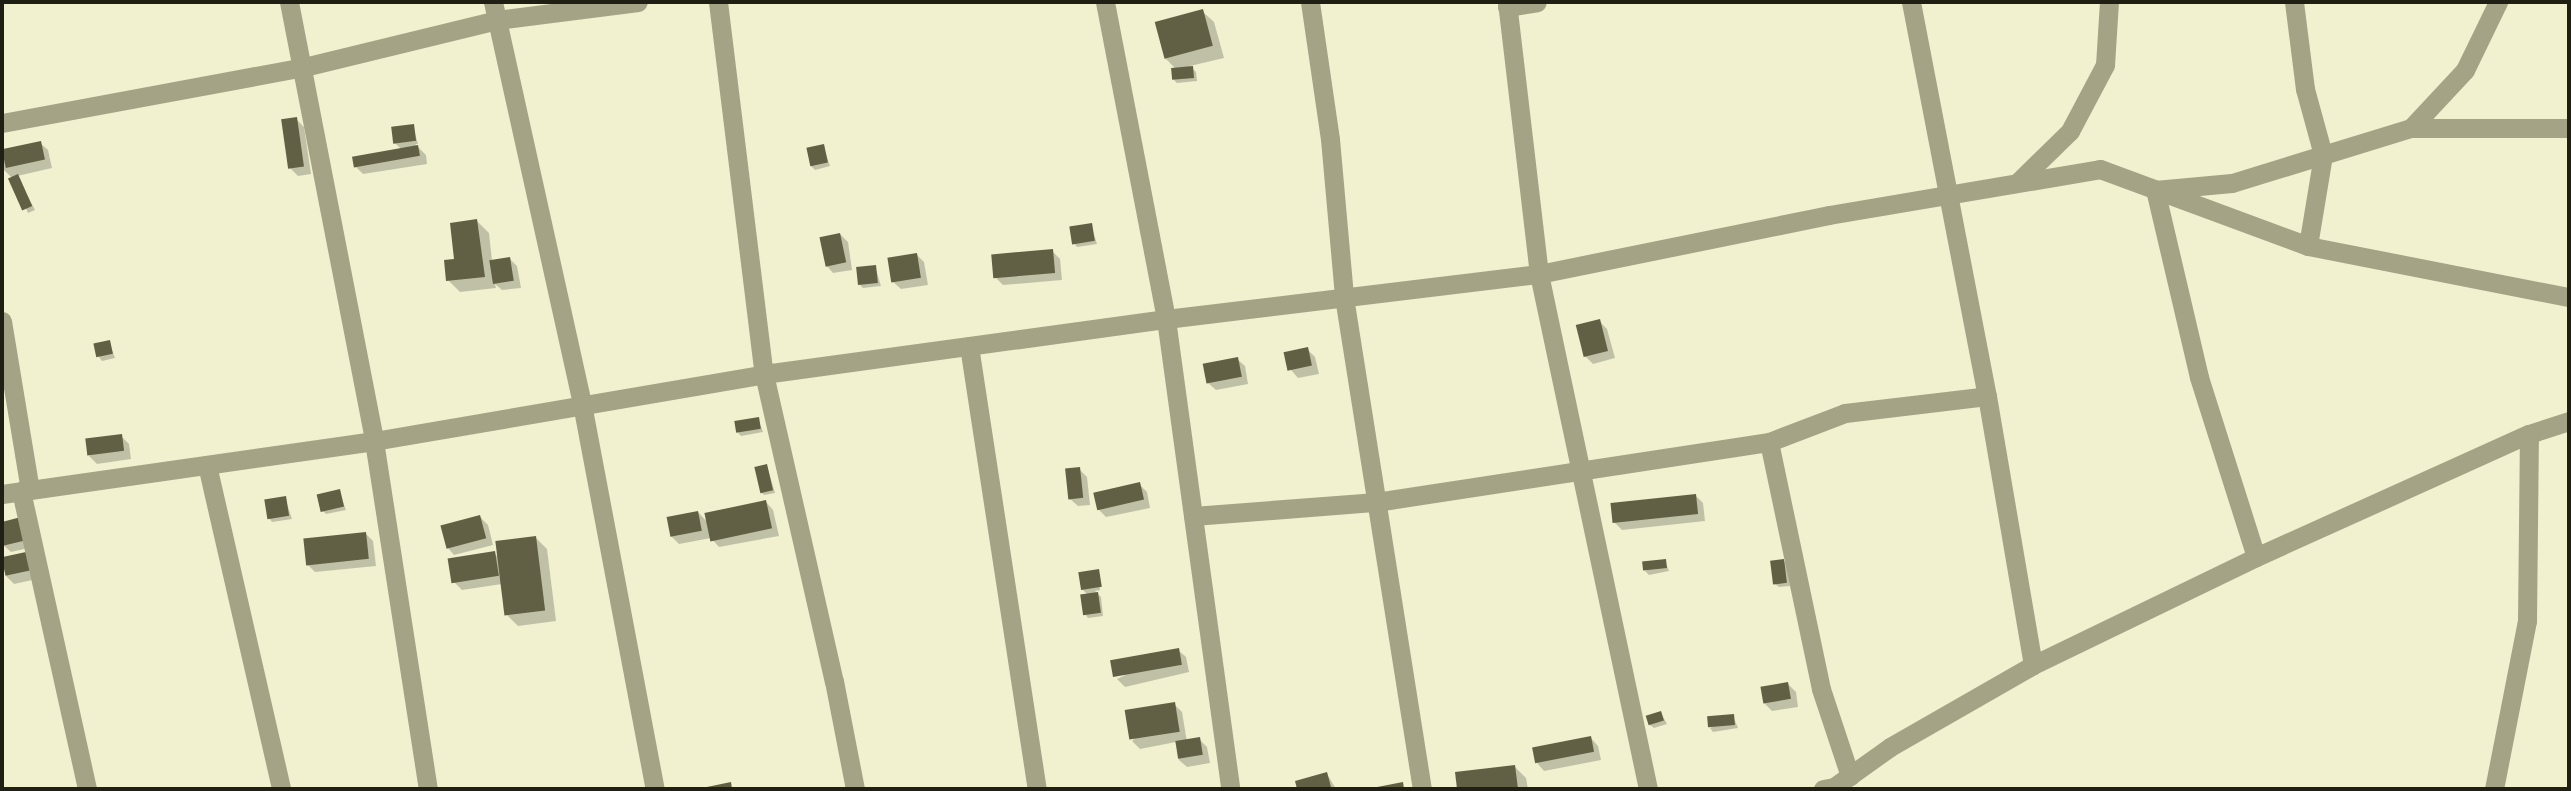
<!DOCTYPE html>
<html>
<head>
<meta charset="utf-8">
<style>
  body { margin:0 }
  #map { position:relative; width:2571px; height:791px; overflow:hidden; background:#f1f1d0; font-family:"Varela Round",sans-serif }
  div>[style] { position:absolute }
  .shadow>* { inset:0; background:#0003 }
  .building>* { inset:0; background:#616044; transform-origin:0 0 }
  .minor>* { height:19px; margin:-9.5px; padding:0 9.5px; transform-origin:9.5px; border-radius:9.5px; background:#a4a385 }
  span { translate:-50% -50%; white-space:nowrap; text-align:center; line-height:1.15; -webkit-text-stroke:7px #fff; paint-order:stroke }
  .frame { position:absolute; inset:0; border:4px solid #1f1f13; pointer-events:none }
</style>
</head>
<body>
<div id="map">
  <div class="shadow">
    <div style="clip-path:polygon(1202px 11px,1214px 22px,1224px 58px,1190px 66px,1196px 72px,1197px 81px,1177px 83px,1174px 80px,1177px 70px,1165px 58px)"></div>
    <div style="clip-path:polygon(296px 119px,304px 127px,311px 174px,298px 176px,290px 168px)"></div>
    <div style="clip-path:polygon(413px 126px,418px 144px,415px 144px,426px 155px,427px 164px,363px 174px,356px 167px,402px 150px,395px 143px)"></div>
    <div style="clip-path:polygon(40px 143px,48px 150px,52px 168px,17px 176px,35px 210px,28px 213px,12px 178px,4px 170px,2px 152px)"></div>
    <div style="clip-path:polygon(823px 146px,830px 166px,815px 170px,811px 166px)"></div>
    <div style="clip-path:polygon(477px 221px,489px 233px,492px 261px,510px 259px,517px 266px,521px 288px,502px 290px,495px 284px,496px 288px,460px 292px,448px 280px)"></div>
    <div style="clip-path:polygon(1091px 225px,1097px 244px,1077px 247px,1074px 243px)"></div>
    <div style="clip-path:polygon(840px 234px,848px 242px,852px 270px,833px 273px,826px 265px)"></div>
    <div style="clip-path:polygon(1052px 251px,1060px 259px,1062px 280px,1003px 285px,995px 277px)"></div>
    <div style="clip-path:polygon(916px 254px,924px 262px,928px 285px,901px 289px,893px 282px)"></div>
    <div style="clip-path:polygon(875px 266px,881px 286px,863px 288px,860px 285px)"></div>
    <div style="clip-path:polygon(1599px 321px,1607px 329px,1615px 358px,1593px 364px,1585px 356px)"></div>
    <div style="clip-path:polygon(109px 342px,115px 358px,102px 361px,99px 357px)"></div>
    <div style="clip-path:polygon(1307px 349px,1315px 357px,1319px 374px,1298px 378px,1291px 370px)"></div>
    <div style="clip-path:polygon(1237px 359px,1245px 366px,1248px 384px,1216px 390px,1208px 383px)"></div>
    <div style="clip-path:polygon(758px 419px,763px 432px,741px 436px,738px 433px)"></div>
    <div style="clip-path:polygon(121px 436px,129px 444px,131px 459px,97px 464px,89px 456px)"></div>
    <div style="clip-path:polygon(767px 466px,775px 493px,764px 495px,761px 492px)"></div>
    <div style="clip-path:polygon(1079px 469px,1087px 477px,1090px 505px,1078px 506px,1070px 499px)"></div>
    <div style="clip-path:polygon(1139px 484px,1147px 492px,1150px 508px,1106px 517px,1098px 509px)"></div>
    <div style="clip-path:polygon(339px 491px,346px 510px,326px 514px,323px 511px)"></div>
    <div style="clip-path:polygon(1695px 495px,1703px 503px,1705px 521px,1622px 530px,1614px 522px)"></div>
    <div style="clip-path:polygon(285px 498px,292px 519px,272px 522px,269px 518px)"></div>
    <div style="clip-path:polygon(766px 502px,773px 510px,779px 536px,719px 547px,711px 538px,679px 544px,671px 536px,698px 512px,708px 523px)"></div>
    <div style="clip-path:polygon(480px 517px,488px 525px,493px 545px,454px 555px,447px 547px)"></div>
    <div style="clip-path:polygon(21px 519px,33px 547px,11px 552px,3px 545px,2px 523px)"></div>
    <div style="clip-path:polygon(366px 534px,373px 541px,376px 566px,315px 572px,307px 564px)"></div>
    <div style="clip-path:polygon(535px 537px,547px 549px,556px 621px,518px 626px,506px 614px,502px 584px,462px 590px,454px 582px,494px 553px,499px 558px)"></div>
    <div style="clip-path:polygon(26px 554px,37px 579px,14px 584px,6px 576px)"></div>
    <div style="clip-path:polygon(1783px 560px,1786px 564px,1790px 586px,1779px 587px,1775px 584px)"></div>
    <div style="clip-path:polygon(1665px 561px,1669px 571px,1649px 575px,1645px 571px)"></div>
    <div style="clip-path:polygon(1099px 571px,1100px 590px,1095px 591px,1101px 597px,1103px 616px,1088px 618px,1085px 614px,1088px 595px,1082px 589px)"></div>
    <div style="clip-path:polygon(1178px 650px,1186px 657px,1189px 672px,1125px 687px,1117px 679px)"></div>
    <div style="clip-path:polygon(1788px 684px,1796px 692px,1798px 707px,1772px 711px,1764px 703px)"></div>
    <div style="clip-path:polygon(1174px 704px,1182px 712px,1187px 742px,1199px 739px,1207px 747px,1210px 763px,1187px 767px,1179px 760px,1176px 742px,1140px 749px,1132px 741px)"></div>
    <div style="clip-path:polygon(1661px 713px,1667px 724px,1654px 728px,1650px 725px)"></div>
    <div style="clip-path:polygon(1733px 716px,1738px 728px,1713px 732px,1710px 728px)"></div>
    <div style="clip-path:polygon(1591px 738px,1598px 746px,1601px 760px,1544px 771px,1537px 763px)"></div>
    <div style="clip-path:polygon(1515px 767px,1526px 778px,1528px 789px,1459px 789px,1457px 773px)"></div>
    <div style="clip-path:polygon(1327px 774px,1336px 789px,1299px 789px,1297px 782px)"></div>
  </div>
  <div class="building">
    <div style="left:1203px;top:9px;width:38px;height:50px;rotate:75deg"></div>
    <div style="left:1193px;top:66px;width:12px;height:22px;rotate:85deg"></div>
    <div style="left:297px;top:117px;width:50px;height:16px;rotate:82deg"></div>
    <div style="left:414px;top:124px;width:17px;height:23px;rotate:83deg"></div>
    <div style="left:41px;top:141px;width:19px;height:40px;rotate:78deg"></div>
    <div style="left:824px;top:144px;width:19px;height:18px;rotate:78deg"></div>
    <div style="left:418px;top:145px;width:11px;height:67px;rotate:80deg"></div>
    <div style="left:18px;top:174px;width:35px;height:11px;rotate:66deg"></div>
    <div style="clip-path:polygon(477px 219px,485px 277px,446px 281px,444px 260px,454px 259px,450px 223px)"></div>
    <div style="left:1092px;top:223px;width:18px;height:23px;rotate:81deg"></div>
    <div style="left:840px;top:233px;width:30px;height:21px;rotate:78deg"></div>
    <div style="left:1053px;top:249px;width:24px;height:62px;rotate:85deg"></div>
    <div style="left:917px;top:253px;width:25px;height:30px;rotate:81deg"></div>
    <div style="left:510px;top:257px;width:24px;height:21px;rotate:81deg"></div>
    <div style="left:876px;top:265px;width:18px;height:20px;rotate:84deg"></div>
    <div style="left:1600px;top:319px;width:33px;height:25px;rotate:76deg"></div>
    <div style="left:110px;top:340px;width:14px;height:17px;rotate:78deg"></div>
    <div style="left:1308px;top:347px;width:19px;height:25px;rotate:78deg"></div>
    <div style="left:1238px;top:357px;width:20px;height:36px;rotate:79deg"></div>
    <div style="left:759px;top:417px;width:12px;height:25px;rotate:81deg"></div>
    <div style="left:122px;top:434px;width:17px;height:37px;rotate:83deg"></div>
    <div style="left:767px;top:464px;width:27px;height:13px;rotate:77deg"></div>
    <div style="left:1080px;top:467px;width:31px;height:15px;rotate:84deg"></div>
    <div style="left:1140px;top:482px;width:18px;height:48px;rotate:77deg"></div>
    <div style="left:340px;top:489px;width:18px;height:24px;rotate:77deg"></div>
    <div style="left:1696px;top:494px;width:20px;height:86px;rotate:84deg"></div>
    <div style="left:286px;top:496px;width:20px;height:22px;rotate:81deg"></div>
    <div style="left:766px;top:500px;width:29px;height:63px;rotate:78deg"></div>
    <div style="left:698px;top:511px;width:20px;height:32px;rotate:79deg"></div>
    <div style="left:480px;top:515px;width:24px;height:41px;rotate:75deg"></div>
    <div style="clip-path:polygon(21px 517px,27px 540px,2px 546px,2px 522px)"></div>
    <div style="left:366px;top:532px;width:27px;height:63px;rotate:84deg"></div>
    <div style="left:536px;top:536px;width:75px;height:41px;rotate:83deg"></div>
    <div style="left:495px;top:551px;width:25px;height:48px;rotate:81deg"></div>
    <div style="left:26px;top:552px;width:19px;height:25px;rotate:78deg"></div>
    <div style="left:1666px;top:559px;width:9px;height:24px;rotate:84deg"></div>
    <div style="left:1784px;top:559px;width:24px;height:14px;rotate:83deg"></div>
    <div style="left:1099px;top:569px;width:18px;height:21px;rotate:81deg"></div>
    <div style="left:1098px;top:592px;width:21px;height:18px;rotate:82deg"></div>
    <div style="left:1179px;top:648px;width:17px;height:70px;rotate:80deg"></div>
    <div style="left:1788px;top:682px;width:17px;height:28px;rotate:80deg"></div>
    <div style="left:1175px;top:702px;width:30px;height:51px;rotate:81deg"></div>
    <div style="left:1661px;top:711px;width:10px;height:16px;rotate:73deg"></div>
    <div style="left:1734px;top:714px;width:11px;height:27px;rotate:85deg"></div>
    <div style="left:1591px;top:736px;width:16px;height:60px;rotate:79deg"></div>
    <div style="left:1200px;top:737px;width:18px;height:25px;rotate:81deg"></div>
    <div style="clip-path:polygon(1515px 765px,1518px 789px,1457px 789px,1455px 772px)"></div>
    <div style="clip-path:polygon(1327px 772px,1331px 787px,1297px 789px,1295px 781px)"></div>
    <div style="clip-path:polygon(731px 782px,732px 789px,702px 789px,702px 788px)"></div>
    <div style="clip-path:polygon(1403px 782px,1404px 789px,1372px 789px,1372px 788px)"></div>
  </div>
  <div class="minor">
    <div style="left:289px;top:2px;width:447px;rotate:79deg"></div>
    <div style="left:374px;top:441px;width:352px;rotate:81.2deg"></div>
    <div style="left:493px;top:2px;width:412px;rotate:77.5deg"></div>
    <div style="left:582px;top:404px;width:392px;rotate:79.3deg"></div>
    <div style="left:718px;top:2px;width:375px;rotate:83deg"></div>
    <div style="left:764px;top:374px;width:315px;rotate:77.2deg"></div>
    <div style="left:834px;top:681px;width:110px;rotate:79deg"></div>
    <div style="left:1105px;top:2px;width:323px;rotate:79.1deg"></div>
    <div style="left:1166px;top:319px;width:474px;rotate:82.2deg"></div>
    <div style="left:1310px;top:2px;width:138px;rotate:81.7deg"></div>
    <div style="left:1330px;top:139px;width:159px;rotate:84.9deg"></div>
    <div style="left:1344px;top:297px;width:498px;rotate:81deg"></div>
    <div style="left:1507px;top:2px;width:274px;rotate:83.3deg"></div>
    <div style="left:1539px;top:274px;width:526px;rotate:78.05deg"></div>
    <div style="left:1911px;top:2px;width:401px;rotate:79.1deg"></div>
    <div style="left:1987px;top:396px;width:273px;rotate:80.3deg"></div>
    <div style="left:2294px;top:2px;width:88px;rotate:82.8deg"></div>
    <div style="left:2305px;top:89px;width:68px;rotate:74.7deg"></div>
    <div style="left:2323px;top:155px;width:92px;rotate:99.4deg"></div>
    <div style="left:1507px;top:7px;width:30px;rotate:-9deg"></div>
    <div style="left:2px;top:123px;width:303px;rotate:-10.5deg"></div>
    <div style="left:300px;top:68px;width:203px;rotate:-13.7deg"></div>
    <div style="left:497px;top:20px;width:142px;rotate:-7.3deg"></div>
    <div style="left:2411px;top:128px;width:79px;rotate:-47deg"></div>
    <div style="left:2465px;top:70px;width:76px;rotate:-64.1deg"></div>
    <div style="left:2018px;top:182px;width:73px;rotate:-44.4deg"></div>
    <div style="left:2070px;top:131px;width:75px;rotate:-62.1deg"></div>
    <div style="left:2105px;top:65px;width:63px;rotate:-86.4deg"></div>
    <div style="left:2px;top:321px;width:171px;rotate:80.6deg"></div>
    <div style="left:969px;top:346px;width:448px;rotate:81.3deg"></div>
    <div style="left:1769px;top:442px;width:252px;rotate:78.1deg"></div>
    <div style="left:1821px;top:689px;width:92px;rotate:71.6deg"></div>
    <div style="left:207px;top:465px;width:332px;rotate:77.1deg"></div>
    <div style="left:21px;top:491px;width:305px;rotate:77.5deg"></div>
    <div style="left:2px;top:494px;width:376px;rotate:-8.1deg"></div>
    <div style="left:374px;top:441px;width:396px;rotate:-9.7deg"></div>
    <div style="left:764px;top:374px;width:406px;rotate:-7.8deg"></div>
    <div style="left:1166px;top:319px;width:376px;rotate:-6.9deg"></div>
    <div style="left:1539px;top:274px;width:296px;rotate:-11.5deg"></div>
    <div style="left:1829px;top:215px;width:275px;rotate:-9.6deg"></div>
    <div style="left:2100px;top:169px;width:222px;rotate:20.3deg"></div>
    <div style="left:2308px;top:246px;width:266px;rotate:11.1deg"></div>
    <div style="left:1193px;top:516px;width:184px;rotate:-4.4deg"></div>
    <div style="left:1376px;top:502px;width:398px;rotate:-8.7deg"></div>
    <div style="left:1769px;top:442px;width:81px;rotate:-20.9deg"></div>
    <div style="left:1845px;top:413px;width:143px;rotate:-6.8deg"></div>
    <div style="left:2256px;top:557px;width:189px;rotate:-107.6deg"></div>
    <div style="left:2199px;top:377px;width:192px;rotate:-103.2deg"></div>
    <div style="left:2155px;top:190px;width:77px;rotate:-5.2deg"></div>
    <div style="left:2232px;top:183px;width:187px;rotate:-17.1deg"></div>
    <div style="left:2411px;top:128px;width:158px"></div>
    <div style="left:1823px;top:789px;width:11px;rotate:-10deg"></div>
    <div style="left:1834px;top:787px;width:69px;rotate:-35.5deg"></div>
    <div style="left:1890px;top:747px;width:165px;rotate:-29.8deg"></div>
    <div style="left:2033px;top:665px;width:248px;rotate:-25.8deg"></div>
    <div style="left:2256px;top:557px;width:299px;rotate:-24.3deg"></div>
    <div style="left:2529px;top:434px;width:42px;rotate:-18deg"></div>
    <div style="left:2494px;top:789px;width:171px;rotate:-78.9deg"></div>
    <div style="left:2527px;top:621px;width:187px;rotate:-89.4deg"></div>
  </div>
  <div class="frame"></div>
</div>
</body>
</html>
